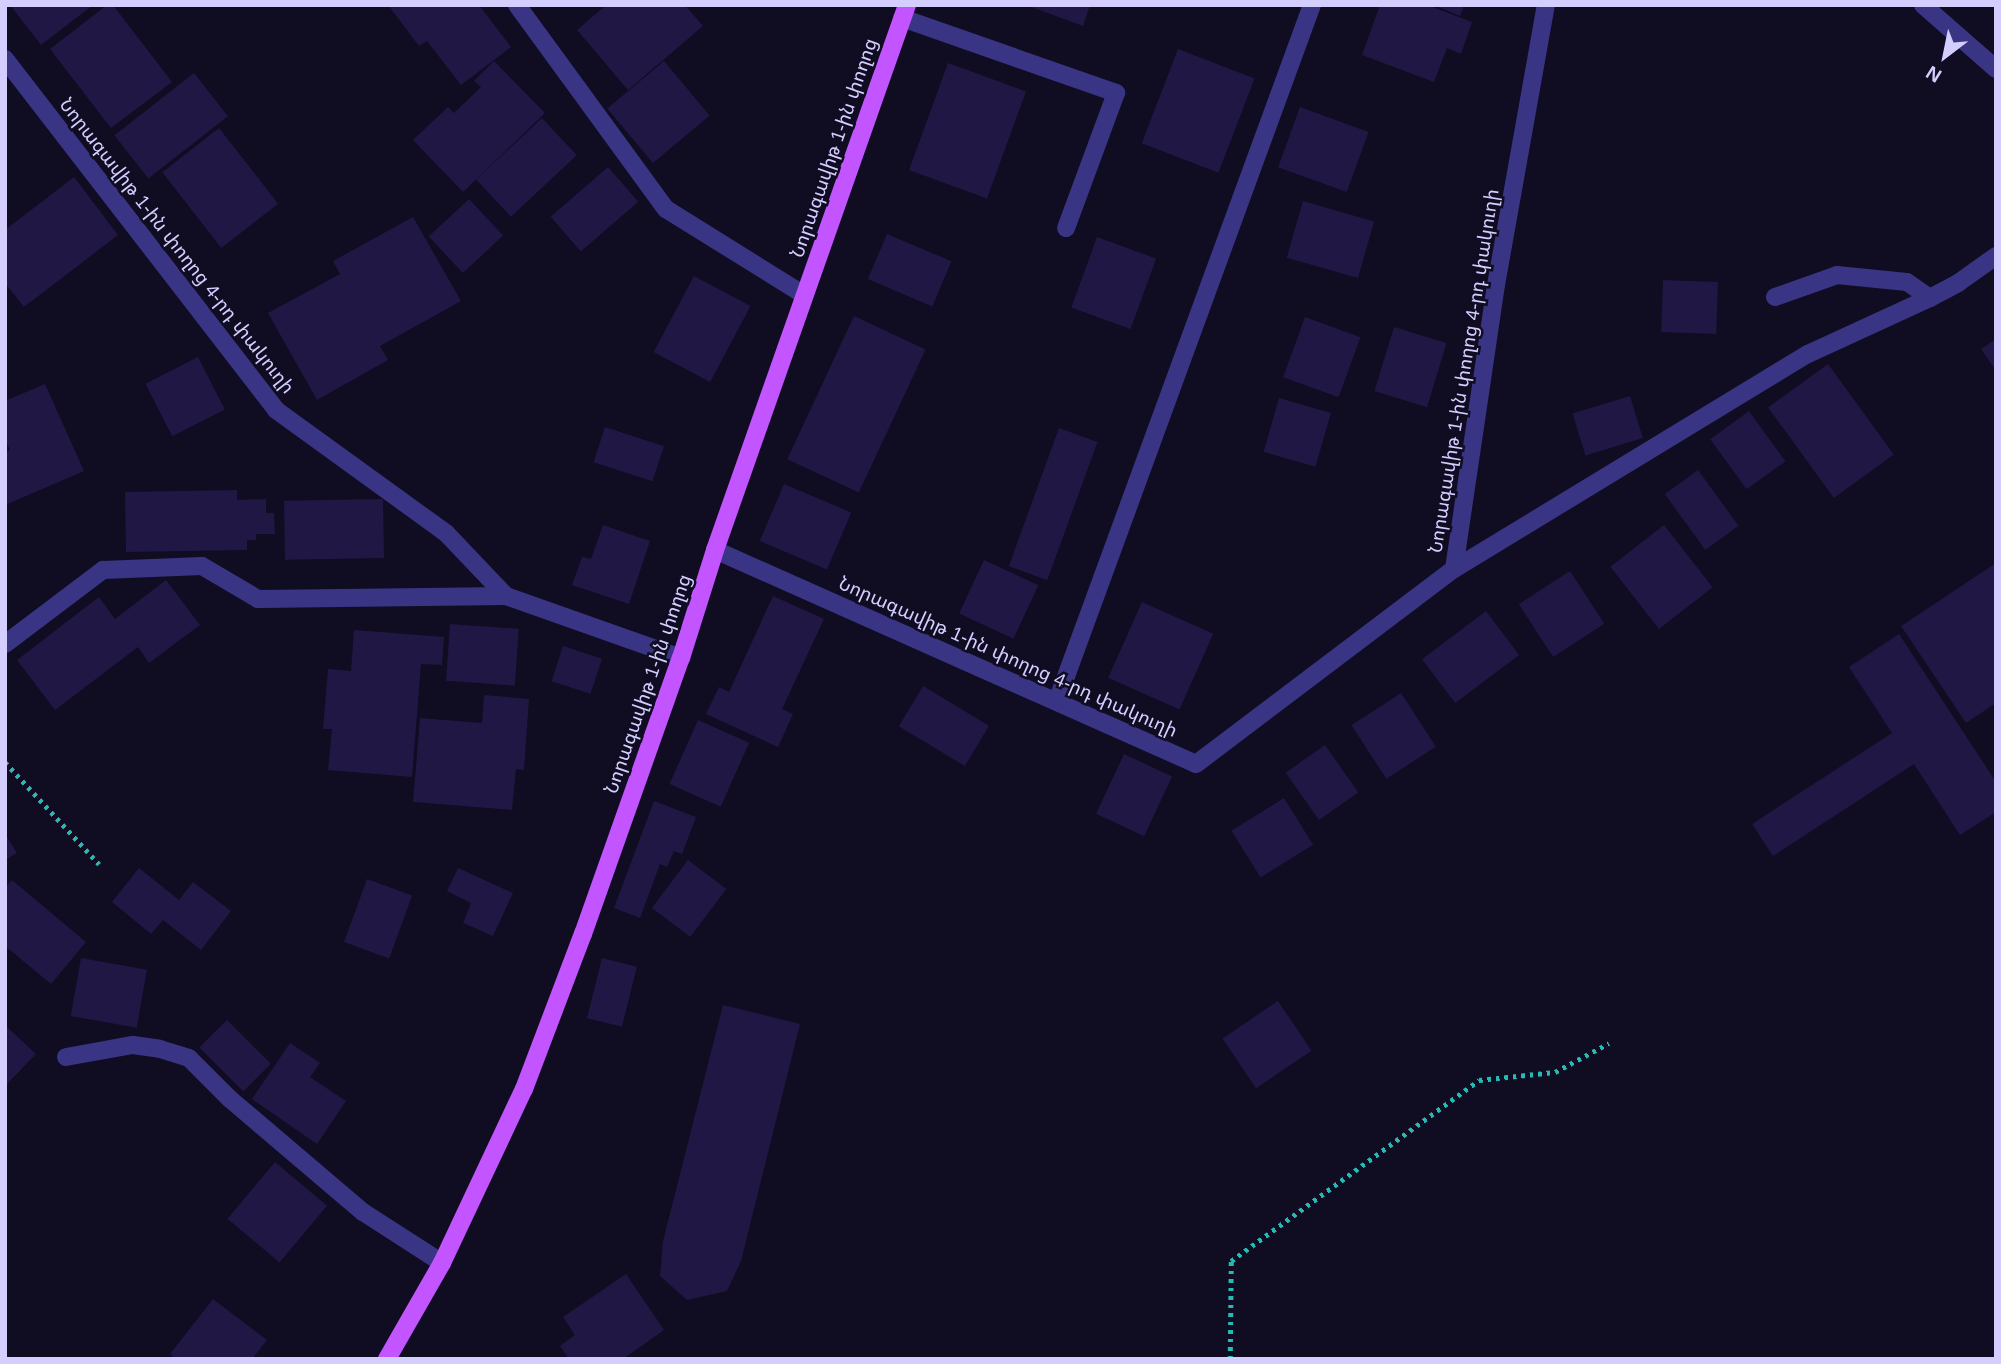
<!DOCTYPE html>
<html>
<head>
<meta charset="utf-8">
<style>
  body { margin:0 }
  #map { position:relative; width:2001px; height:1364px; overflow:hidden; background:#100c22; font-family:Arial,"Noto Sans Armenian",sans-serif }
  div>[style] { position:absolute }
  .building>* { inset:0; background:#211744; transform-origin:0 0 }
  .path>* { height:4.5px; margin-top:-2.25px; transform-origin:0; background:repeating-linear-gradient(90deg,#27b9b3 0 3.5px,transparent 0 8.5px) }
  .minor>* { height:18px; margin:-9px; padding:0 9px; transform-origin:9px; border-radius:9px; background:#393584 }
  .major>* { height:18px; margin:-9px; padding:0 9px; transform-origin:9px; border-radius:9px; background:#c255ff }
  span { translate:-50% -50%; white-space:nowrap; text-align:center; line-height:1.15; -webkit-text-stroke:5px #100c22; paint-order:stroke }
  .street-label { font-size:19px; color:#d4ceff }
  .frame { position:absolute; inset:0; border:7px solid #d4ceff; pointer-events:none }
  .north { position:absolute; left:1910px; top:21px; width:70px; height:70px; -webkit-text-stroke:5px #100c22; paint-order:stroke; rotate:212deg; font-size:19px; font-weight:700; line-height:28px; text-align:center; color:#d4ceff }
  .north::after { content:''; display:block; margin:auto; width:24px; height:32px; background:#d4ceff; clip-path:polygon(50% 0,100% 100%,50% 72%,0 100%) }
</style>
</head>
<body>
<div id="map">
  <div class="building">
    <div style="clip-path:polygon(10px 5px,93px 5px,41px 45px)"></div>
    <div style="clip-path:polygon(107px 5px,113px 5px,172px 82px,111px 128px,50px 49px)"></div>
    <div style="clip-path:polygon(388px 5px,479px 5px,511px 47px,461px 85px,427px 41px,419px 46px)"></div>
    <div style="clip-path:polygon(606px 5px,685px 5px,703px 26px,628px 90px,577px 30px)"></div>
    <div style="clip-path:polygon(1026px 5px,1090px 5px,1083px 26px)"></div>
    <div style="clip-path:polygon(1380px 5px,1427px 5px,1472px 22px,1461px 54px,1447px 48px,1434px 82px,1362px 55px)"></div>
    <div style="clip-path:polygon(1434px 5px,1464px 5px,1460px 16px)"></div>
    <div style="left:1178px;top:49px;width:82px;height:101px;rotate:21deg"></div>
    <div style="clip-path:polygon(494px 61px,545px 113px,463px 192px,413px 140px,448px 107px,454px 113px,481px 87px,474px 81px)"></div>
    <div style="left:664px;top:61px;width:71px;height:74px;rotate:50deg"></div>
    <div style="left:948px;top:63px;width:83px;height:114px;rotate:20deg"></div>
    <div style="left:194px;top:73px;width:55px;height:101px;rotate:52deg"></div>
    <div style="left:1300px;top:107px;width:73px;height:64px;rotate:20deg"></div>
    <div style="left:542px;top:118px;width:51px;height:90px;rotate:47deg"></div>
    <div style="left:219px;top:128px;width:96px;height:72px;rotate:52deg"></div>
    <div style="left:608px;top:167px;width:46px;height:76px;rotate:49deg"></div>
    <div style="clip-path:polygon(74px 177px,118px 235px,24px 307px,5px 283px,5px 230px)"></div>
    <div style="left:469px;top:199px;width:50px;height:55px;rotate:47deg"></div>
    <div style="left:1303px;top:201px;width:74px;height:59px;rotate:16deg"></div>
    <div style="clip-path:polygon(413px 217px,461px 301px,380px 346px,388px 360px,317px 400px,268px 313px,340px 274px,333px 261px)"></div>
    <div style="left:887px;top:234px;width:70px;height:49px;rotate:23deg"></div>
    <div style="left:1097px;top:237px;width:63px;height:75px;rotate:20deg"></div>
    <div style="left:694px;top:276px;width:64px;height:86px;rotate:28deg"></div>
    <div style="left:1663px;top:280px;width:55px;height:52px;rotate:2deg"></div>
    <div style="left:854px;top:316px;width:79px;height:158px;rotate:25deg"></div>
    <div style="left:1305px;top:317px;width:59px;height:64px;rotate:20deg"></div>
    <div style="left:1394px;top:327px;width:55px;height:67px;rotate:17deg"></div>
    <div style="clip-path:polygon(1996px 339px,1996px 371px,1981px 349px)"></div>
    <div style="left:198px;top:357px;width:59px;height:59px;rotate:63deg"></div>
    <div style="left:1828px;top:364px;width:112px;height:74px;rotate:54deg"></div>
    <div style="clip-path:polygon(45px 384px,84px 471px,5px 505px,5px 453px,10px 450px,5px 439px,5px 401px)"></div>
    <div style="left:1630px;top:396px;width:44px;height:60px;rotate:73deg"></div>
    <div style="left:1279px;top:398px;width:54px;height:56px;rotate:16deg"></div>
    <div style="left:1749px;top:411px;width:62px;height:48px;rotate:54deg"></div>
    <div style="left:605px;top:427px;width:62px;height:37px;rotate:18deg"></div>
    <div style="left:1059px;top:428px;width:41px;height:147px;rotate:20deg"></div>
    <div style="left:1698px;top:470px;width:69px;height:41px;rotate:54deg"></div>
    <div style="left:784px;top:484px;width:73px;height:62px;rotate:23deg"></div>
    <div style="clip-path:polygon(237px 490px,237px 500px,266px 499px,266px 513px,274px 513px,275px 534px,256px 534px,256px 540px,247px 540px,247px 550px,126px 552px,125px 492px)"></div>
    <div style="left:383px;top:499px;width:59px;height:99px;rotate:89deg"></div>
    <div style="clip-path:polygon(603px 525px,650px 541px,629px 604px,572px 585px,582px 557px,591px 559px)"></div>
    <div style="left:1664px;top:525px;width:79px;height:68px;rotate:52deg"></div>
    <div style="left:984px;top:560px;width:60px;height:59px;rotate:25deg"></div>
    <div style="clip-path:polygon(1996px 563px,1996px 703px,1966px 723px,1901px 626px)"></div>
    <div style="left:1570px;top:571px;width:63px;height:61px;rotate:57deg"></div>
    <div style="clip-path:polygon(166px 580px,200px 625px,149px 663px,138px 647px,55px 710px,17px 660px,99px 597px,115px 619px)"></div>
    <div style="clip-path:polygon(773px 596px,824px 619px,782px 709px,793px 714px,778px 747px,706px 714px,719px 687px,729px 692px)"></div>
    <div style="left:1142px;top:602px;width:78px;height:83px;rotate:24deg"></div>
    <div style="left:1486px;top:611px;width:55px;height:80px;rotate:53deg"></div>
    <div style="left:450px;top:624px;width:69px;height:57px;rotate:4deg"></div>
    <div style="clip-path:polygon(354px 630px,444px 637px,442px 665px,421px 664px,412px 777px,328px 770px,332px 729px,323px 729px,328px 669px,351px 671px)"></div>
    <div style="clip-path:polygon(1899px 634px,1996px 782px,1996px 812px,1960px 835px,1914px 764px,1773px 856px,1752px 824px,1892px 733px,1849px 667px)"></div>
    <div style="left:563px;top:646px;width:41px;height:37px;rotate:18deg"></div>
    <div style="left:923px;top:686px;width:77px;height:47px;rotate:31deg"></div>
    <div style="left:1401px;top:693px;width:64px;height:59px;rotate:57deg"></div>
    <div style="clip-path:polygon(484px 695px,529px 699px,524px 770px,516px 769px,512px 810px,413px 802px,420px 718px,482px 723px)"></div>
    <div style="left:698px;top:720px;width:56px;height:70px;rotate:24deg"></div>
    <div style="left:1325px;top:745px;width:58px;height:48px;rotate:55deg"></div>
    <div style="left:1124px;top:754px;width:53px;height:66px;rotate:25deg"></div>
    <div style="left:1284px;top:798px;width:55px;height:62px;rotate:58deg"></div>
    <div style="clip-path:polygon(654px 801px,696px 817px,682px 854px,674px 851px,667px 867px,660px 864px,640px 918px,614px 908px)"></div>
    <div style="clip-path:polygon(5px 834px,17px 853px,5px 860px)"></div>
    <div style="left:688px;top:860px;width:48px;height:60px;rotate:37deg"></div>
    <div style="clip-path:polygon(139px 868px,179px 900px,193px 882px,231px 911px,201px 950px,163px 920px,151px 934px,112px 902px)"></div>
    <div style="clip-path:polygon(458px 868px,513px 893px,493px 936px,463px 923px,471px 903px,447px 891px)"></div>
    <div style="left:367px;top:879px;width:48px;height:67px;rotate:20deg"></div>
    <div style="clip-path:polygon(12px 880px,86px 942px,51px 984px,5px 946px,5px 888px)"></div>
    <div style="left:81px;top:958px;width:67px;height:59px;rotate:10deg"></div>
    <div style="left:602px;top:958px;width:36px;height:62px;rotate:14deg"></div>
    <div style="left:1278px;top:1001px;width:60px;height:67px;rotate:56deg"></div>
    <div style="clip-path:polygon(723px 1005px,800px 1024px,741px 1261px,727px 1291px,687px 1300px,660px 1276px,663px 1241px)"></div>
    <div style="left:227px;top:1020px;width:62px;height:39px;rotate:45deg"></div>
    <div style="clip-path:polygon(5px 1025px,36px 1054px,5px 1086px)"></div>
    <div style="clip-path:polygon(290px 1043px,320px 1063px,310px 1077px,346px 1101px,317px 1144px,252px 1099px)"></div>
    <div style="left:275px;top:1162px;width:68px;height:74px;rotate:40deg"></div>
    <div style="clip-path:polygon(626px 1274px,664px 1330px,623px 1359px,569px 1359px,560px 1346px,575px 1335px,563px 1317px)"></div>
    <div style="clip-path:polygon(213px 1299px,267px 1340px,252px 1359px,176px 1359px,170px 1354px)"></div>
  </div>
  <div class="path">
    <div style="left:5px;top:762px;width:139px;rotate:47.3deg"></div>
    <div style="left:1230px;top:1359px;width:98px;rotate:-89.4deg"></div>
    <div style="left:1231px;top:1261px;width:307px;rotate:-36.1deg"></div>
    <div style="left:1479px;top:1080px;width:76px;rotate:-6deg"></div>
    <div style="left:1555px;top:1072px;width:61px;rotate:-28.2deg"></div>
  </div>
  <div class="minor">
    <div style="left:517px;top:5px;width:253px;rotate:53.9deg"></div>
    <div style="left:666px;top:209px;width:163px;rotate:31.9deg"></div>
    <div style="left:1923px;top:5px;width:97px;rotate:41.2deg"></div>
    <div style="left:902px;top:18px;width:227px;rotate:19.3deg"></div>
    <div style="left:1116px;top:93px;width:144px;rotate:110.3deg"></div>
    <div style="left:5px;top:59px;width:443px;rotate:52.3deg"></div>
    <div style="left:276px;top:410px;width:210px;rotate:35.9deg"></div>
    <div style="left:446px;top:533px;width:87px;rotate:46.4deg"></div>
    <div style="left:506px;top:596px;width:186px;rotate:19.5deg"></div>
    <div style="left:1775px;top:297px;width:66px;rotate:-19.5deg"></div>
    <div style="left:1837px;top:275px;width:70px;rotate:5.7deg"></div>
    <div style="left:1907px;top:282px;width:28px;rotate:35deg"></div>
    <div style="left:715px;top:550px;width:526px;rotate:23.98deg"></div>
    <div style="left:1196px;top:764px;width:323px;rotate:-37.1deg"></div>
    <div style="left:1454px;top:569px;width:287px;rotate:-81.6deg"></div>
    <div style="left:1496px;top:285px;width:284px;rotate:-79.9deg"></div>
    <div style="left:1454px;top:569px;width:414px;rotate:-31.3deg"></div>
    <div style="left:1808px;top:354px;width:134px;rotate:-24.7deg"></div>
    <div style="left:1930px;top:298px;width:32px;rotate:-28deg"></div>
    <div style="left:1958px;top:283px;width:47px;rotate:-35.4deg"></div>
    <div style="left:5px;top:644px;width:123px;rotate:-37.1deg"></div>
    <div style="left:103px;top:570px;width:99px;rotate:-2.3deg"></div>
    <div style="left:202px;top:566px;width:65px;rotate:30.5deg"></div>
    <div style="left:258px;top:599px;width:248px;rotate:-0.7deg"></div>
    <div style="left:1057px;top:701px;width:741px;rotate:-69.88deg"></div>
    <div style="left:66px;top:1057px;width:68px;rotate:-10.2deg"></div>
    <div style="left:133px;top:1045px;width:27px;rotate:8deg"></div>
    <div style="left:160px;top:1049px;width:30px;rotate:17deg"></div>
    <div style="left:189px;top:1058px;width:58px;rotate:45deg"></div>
    <div style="left:230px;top:1099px;width:175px;rotate:40.4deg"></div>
    <div style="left:363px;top:1212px;width:94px;rotate:32.8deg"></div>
  </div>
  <div class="major">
    <div style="left:387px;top:1359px;width:111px;rotate:-60.2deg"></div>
    <div style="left:442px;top:1263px;width:192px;rotate:-64.8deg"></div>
    <div style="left:524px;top:1089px;width:166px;rotate:-69.2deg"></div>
    <div style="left:583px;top:934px;width:293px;rotate:-70.5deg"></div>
    <div style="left:681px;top:658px;width:113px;rotate:-72.5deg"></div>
    <div style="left:715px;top:550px;width:578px;rotate:-70.59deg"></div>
  </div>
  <div class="street-label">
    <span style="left:834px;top:148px;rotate:-71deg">Նորագավիթ 1-ին փողոց</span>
    <span style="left:177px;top:246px;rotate:52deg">Նորագավիթ 1-ին փողոց 4-րդ փակուղի</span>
    <span style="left:1464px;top:371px;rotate:-81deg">Նորագավիթ 1-ին փողոց 4-րդ փակուղի</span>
    <span style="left:1008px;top:657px;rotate:24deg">Նորագավիթ 1-ին փողոց 4-րդ փակուղի</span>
    <span style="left:648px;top:684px;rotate:-71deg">Նորագավիթ 1-ին փողոց</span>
  </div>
  <div class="frame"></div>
  <div class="north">N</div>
</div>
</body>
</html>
